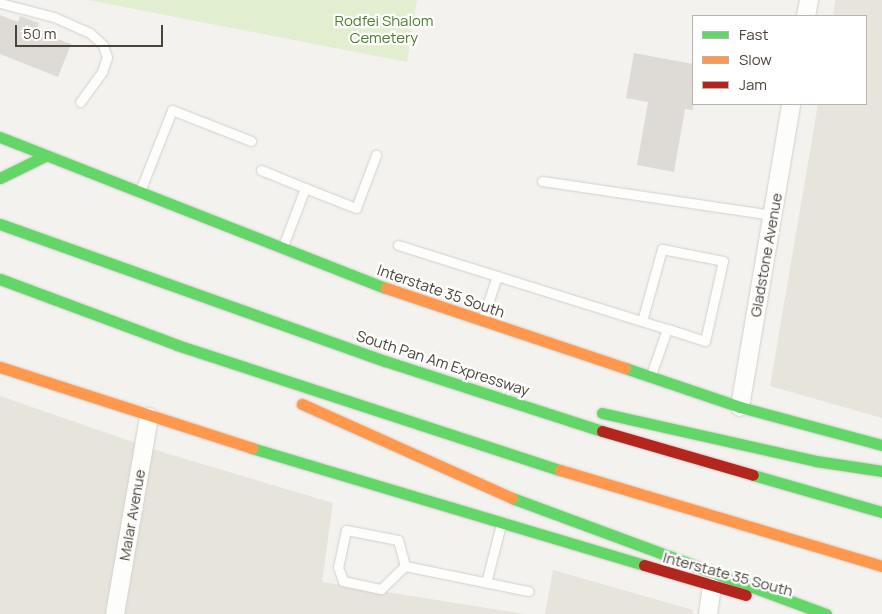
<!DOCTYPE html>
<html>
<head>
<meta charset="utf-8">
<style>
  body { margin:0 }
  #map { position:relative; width:882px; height:614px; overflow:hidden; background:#f4f2ee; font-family:Manrope,sans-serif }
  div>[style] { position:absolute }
  .residential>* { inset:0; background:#e7e4dc }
  .green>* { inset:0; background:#e1eecf }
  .building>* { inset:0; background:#dedbd6 }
  .roads { filter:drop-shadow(0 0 1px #d2d0cb) drop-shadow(0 0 1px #d2d0cb) }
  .lane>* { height:9px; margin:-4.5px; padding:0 4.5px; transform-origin:4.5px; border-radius:4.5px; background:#fdfdfc }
  .street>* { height:18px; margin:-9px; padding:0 9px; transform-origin:9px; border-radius:9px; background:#fdfdfc }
  .fast>* { height:11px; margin:-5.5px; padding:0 5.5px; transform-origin:5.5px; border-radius:5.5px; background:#63d668 }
  .slow>* { height:11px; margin:-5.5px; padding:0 5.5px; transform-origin:5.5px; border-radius:5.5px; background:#ff974d }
  .jam>* { height:11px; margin:-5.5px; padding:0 5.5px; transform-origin:5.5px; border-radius:5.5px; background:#b3261e }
  span { translate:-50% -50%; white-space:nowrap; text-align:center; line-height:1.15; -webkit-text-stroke:4.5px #fff; paint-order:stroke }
  .park-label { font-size:15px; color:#4a7f2a }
  .street-label { font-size:15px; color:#4b4439 }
  .legend { position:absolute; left:692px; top:15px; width:175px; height:90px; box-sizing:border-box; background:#fff; border:1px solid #b7b4b0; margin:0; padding:6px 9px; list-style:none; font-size:15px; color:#4b4439 }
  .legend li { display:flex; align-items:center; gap:10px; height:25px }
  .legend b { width:25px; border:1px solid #b7b4b0 }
  .scale { position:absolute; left:15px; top:25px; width:148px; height:22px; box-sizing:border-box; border:2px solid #4b4439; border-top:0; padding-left:6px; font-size:15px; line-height:18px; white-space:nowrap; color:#4b4439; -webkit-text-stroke:4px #fff; paint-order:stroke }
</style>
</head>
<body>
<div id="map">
  <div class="residential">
    <div style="clip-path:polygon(835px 0,882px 0,882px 418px,770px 386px,818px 104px,866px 104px,866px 16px,833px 16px)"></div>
    <div style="clip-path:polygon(0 396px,162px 452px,333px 503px,322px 582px,526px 614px,0 614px)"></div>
    <div style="clip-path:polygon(553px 570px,693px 610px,692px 614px,545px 614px)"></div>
  </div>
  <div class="green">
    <div style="clip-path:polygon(88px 0,417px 0,407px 62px)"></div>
  </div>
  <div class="building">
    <div style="clip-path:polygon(0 15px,18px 22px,20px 16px,39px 23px,36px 31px,71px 44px,58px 77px,0 54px)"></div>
    <div style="clip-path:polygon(634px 53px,693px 64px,693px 110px,685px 109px,674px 172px,637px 165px,648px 102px,626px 98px)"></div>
  </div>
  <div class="roads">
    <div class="lane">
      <div style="left:0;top:3px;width:56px;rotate:14.5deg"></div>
      <div style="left:54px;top:17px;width:39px;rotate:24deg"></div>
      <div style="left:90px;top:33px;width:18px;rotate:43deg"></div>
      <div style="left:103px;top:45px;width:13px;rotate:72deg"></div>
      <div style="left:107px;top:57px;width:16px;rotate:108deg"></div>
      <div style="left:102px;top:72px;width:37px;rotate:126deg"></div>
      <div style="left:261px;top:170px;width:48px;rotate:22.2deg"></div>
      <div style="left:542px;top:181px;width:233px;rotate:8.4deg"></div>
      <div style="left:140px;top:191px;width:87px;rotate:-68.4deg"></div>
      <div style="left:172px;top:110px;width:85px;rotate:21.4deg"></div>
      <div style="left:398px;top:245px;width:104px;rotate:17.4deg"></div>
      <div style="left:283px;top:246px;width:62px;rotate:-69.2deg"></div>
      <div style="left:305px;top:188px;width:55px;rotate:21.4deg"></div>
      <div style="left:356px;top:208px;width:57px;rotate:-69.3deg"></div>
      <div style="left:483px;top:318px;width:44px;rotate:-71.6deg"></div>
      <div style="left:497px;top:276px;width:178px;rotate:17.3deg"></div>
      <div style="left:667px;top:329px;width:49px;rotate:109.2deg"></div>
      <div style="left:642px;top:321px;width:75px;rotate:-74.5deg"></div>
      <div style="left:662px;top:249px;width:62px;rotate:11.1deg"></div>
      <div style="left:723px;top:261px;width:82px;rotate:102.7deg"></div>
      <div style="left:705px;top:341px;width:40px;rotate:-162deg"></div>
      <div style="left:405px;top:566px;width:27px;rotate:-105deg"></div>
      <div style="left:398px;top:540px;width:53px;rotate:-169.1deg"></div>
      <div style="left:346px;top:530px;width:38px;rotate:102deg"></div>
      <div style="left:338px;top:567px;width:15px;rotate:70deg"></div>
      <div style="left:343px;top:581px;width:39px;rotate:12deg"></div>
      <div style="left:381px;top:589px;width:33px;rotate:-44deg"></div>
      <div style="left:405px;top:566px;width:126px;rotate:11.5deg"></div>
      <div style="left:486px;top:583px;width:61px;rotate:-75.7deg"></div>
    </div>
    <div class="street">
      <div style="left:806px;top:16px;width:16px;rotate:-79deg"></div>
      <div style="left:740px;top:407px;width:307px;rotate:-80.4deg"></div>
      <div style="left:115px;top:614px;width:200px;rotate:-80.2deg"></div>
      <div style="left:708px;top:614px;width:27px;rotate:-82deg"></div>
    </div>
    <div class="fast">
      <div style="left:0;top:137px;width:414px;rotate:21.4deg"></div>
      <div style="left:0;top:178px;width:50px;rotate:-26.1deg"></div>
      <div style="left:0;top:224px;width:409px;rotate:19.6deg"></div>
      <div style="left:385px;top:361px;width:228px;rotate:17.9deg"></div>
      <div style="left:0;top:279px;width:189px;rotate:20.4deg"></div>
      <div style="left:177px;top:345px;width:403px;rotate:18.1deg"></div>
      <div style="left:625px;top:368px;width:121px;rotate:18.7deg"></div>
      <div style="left:740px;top:407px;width:147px;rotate:15deg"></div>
      <div style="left:602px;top:413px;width:219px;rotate:12.6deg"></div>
      <div style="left:816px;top:461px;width:67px;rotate:8.6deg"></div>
      <div style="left:252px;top:448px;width:409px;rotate:16.6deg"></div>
      <div style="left:753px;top:475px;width:134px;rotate:16deg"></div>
      <div style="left:512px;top:498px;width:335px;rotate:20.3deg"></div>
    </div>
    <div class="slow">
      <div style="left:386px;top:288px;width:252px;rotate:18.5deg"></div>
      <div style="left:0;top:367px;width:265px;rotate:17.8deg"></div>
      <div style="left:302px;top:404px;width:230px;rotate:24.1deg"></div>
      <div style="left:560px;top:470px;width:336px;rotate:16.6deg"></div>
    </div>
    <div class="jam">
      <div style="left:602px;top:431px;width:157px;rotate:16.2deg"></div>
      <div style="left:644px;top:565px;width:106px;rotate:16.4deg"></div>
    </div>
  </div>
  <div class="park-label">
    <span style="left:384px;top:29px">Rodfei Shalom<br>Cemetery</span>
  </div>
  <div class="street-label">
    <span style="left:766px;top:255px;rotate:-80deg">Gladstone Avenue</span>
    <span style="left:441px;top:291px;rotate:19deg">Interstate 35 South</span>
    <span style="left:443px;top:363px;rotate:18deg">South Pan Am Expressway</span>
    <span style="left:132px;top:515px;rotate:-80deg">Malar Avenue</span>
    <span style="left:728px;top:574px;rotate:15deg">Interstate 35 South</span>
  </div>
  <ul class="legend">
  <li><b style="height:6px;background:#63d668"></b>Fast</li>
  <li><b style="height:6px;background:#ff974d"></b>Slow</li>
  <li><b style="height:6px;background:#b3261e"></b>Jam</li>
  </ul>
  <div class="scale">50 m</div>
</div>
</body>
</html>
